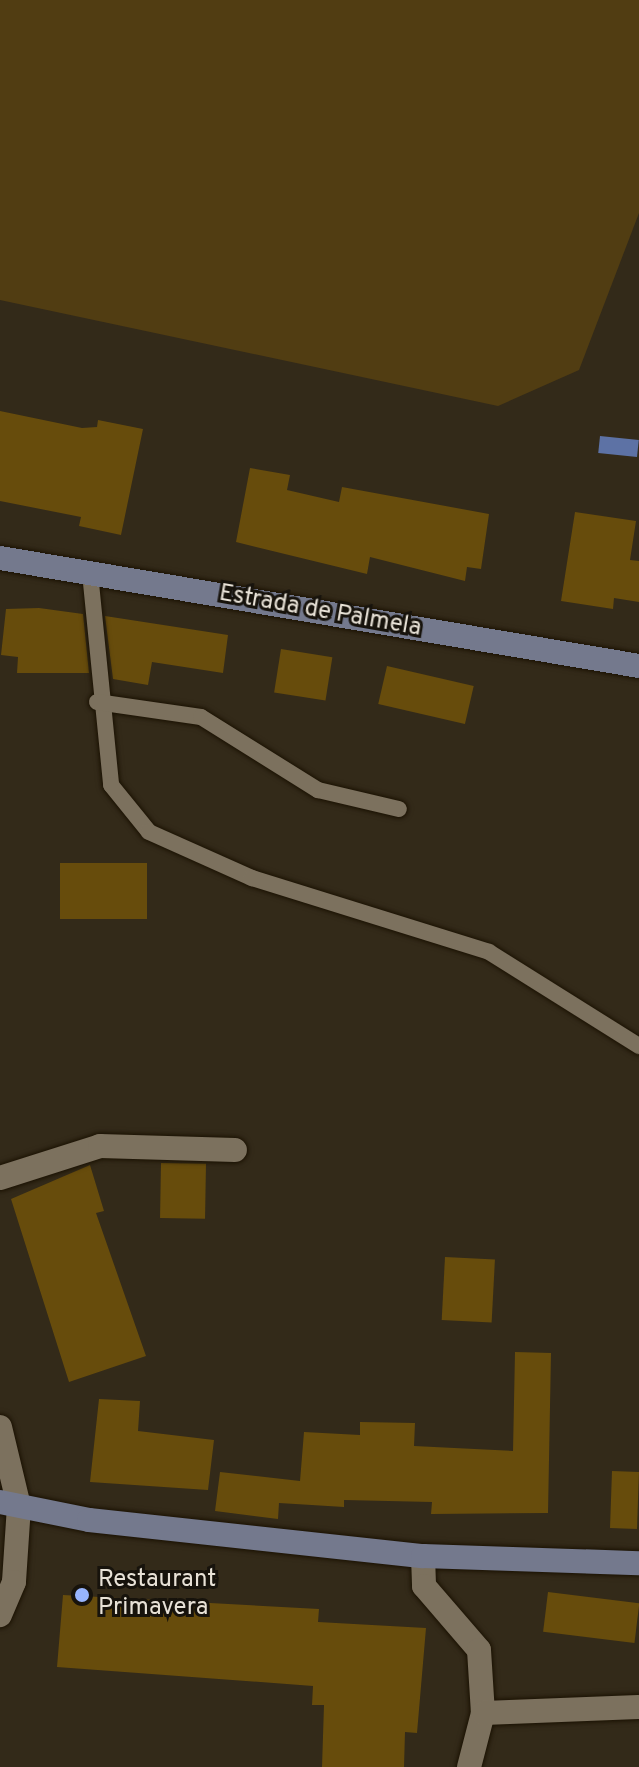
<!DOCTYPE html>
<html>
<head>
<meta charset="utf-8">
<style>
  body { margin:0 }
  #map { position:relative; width:639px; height:1767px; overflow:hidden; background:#332a19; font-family:Overpass,sans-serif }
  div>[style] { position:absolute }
  .green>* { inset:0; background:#513d12 }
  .water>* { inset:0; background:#5d72a5; transform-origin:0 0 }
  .building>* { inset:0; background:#674c0c; transform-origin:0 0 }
  .roads { filter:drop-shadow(0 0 2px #1b1203) drop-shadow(0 0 2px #1b1203) }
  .lane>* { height:16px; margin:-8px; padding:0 8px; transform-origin:8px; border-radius:8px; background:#7c715e }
  .street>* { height:24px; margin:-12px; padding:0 12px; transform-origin:12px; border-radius:12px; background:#7c715e }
  .secondary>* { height:24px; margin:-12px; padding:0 12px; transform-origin:12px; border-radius:12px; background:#74798d }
  .dots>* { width:22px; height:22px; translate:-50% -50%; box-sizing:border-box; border:4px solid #17130c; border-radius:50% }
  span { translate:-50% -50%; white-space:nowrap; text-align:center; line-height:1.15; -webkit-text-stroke:6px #17130c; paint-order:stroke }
  .street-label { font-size:24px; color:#e8e2d7 }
  .poi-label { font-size:24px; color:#e8e2d7 }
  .left { translate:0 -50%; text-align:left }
</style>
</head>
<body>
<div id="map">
  <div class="green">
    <div style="clip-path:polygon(0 0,639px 0,639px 213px,579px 370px,498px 406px,0 300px)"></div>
  </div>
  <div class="water">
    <div style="left:600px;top:436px;width:39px;height:17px;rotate:6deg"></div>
  </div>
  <div class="building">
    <div style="clip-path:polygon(0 411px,82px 428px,97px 427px,98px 420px,143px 429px,121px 535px,79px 526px,81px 517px,0 501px)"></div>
    <div style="clip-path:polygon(250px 468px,290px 475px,287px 490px,339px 502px,342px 487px,489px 514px,481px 569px,467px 567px,465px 581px,370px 557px,367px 574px,236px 542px)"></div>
    <div style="clip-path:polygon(575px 512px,636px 521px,630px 560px,639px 561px,639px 602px,614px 598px,613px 609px,561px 601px)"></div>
    <div style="clip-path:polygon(39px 608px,83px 614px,89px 673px,17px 673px,18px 657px,1px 655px,6px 609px)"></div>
    <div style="clip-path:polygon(105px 616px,228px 635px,223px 673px,152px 662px,148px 685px,113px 679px)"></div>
    <div style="left:281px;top:649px;width:52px;height:44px;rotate:9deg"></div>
    <div style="left:387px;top:666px;width:89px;height:39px;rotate:13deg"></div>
    <div style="left:60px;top:863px;width:87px;height:56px"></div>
    <div style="left:161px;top:1163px;width:45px;height:55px;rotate:1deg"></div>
    <div style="clip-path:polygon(90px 1165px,104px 1211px,96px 1213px,146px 1356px,69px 1382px,11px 1199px)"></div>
    <div style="left:445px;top:1257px;width:50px;height:63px;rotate:3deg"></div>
    <div style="clip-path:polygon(515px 1352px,551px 1353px,548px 1513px,431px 1514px,432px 1502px,344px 1500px,344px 1507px,279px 1503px,278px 1519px,215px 1511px,220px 1472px,300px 1481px,304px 1432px,360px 1435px,360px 1422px,415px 1423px,414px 1446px,513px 1451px)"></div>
    <div style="clip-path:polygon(99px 1399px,140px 1401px,138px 1431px,214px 1440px,208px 1490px,90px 1482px)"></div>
    <div style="left:612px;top:1471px;width:27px;height:57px;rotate:2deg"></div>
    <div style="left:548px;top:1592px;width:92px;height:40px;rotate:7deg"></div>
    <div style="clip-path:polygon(63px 1595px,319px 1609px,318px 1622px,426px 1628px,417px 1733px,405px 1732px,404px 1767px,322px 1767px,324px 1705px,312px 1705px,313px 1686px,57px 1667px)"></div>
  </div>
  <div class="roads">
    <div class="lane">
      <div style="left:90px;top:573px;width:213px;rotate:84.3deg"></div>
      <div style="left:111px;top:785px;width:60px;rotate:51deg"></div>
      <div style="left:149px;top:832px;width:113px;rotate:24.1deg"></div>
      <div style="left:252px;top:878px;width:248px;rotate:17.3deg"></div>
      <div style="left:489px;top:952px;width:177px;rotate:32.1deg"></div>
      <div style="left:97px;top:702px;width:105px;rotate:8.2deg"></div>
      <div style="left:201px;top:717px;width:138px;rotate:32deg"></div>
      <div style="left:318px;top:790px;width:83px;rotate:13.2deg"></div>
    </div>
    <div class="street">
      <div style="left:0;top:1178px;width:105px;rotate:-17.7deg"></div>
      <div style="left:100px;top:1146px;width:135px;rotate:1.7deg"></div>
      <div style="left:0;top:1427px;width:81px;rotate:76.5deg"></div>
      <div style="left:19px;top:1506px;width:76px;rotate:93.8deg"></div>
      <div style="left:14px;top:1582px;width:36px;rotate:113deg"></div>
      <div style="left:423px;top:1556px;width:30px;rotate:88deg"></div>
      <div style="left:424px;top:1586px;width:84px;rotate:49.3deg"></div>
      <div style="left:479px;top:1650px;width:63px;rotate:86.4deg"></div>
      <div style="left:483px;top:1713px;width:56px;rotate:104.5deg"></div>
      <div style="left:483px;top:1713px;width:156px;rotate:-2.2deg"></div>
    </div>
    <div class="secondary">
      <div style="left:0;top:558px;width:648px;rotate:9.59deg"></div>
      <div style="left:0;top:1502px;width:91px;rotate:11.4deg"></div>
      <div style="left:89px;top:1520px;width:336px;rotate:6.2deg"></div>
      <div style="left:423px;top:1556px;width:216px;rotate:1.9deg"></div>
    </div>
  </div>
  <div class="dots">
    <div style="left:82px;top:1595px;background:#98b5fd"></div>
  </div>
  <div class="street-label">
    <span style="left:320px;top:612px;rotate:10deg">Estrada de Palmela</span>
  </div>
  <div class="poi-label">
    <span class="left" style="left:98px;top:1595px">Restaurant<br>Primavera</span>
  </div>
</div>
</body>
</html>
